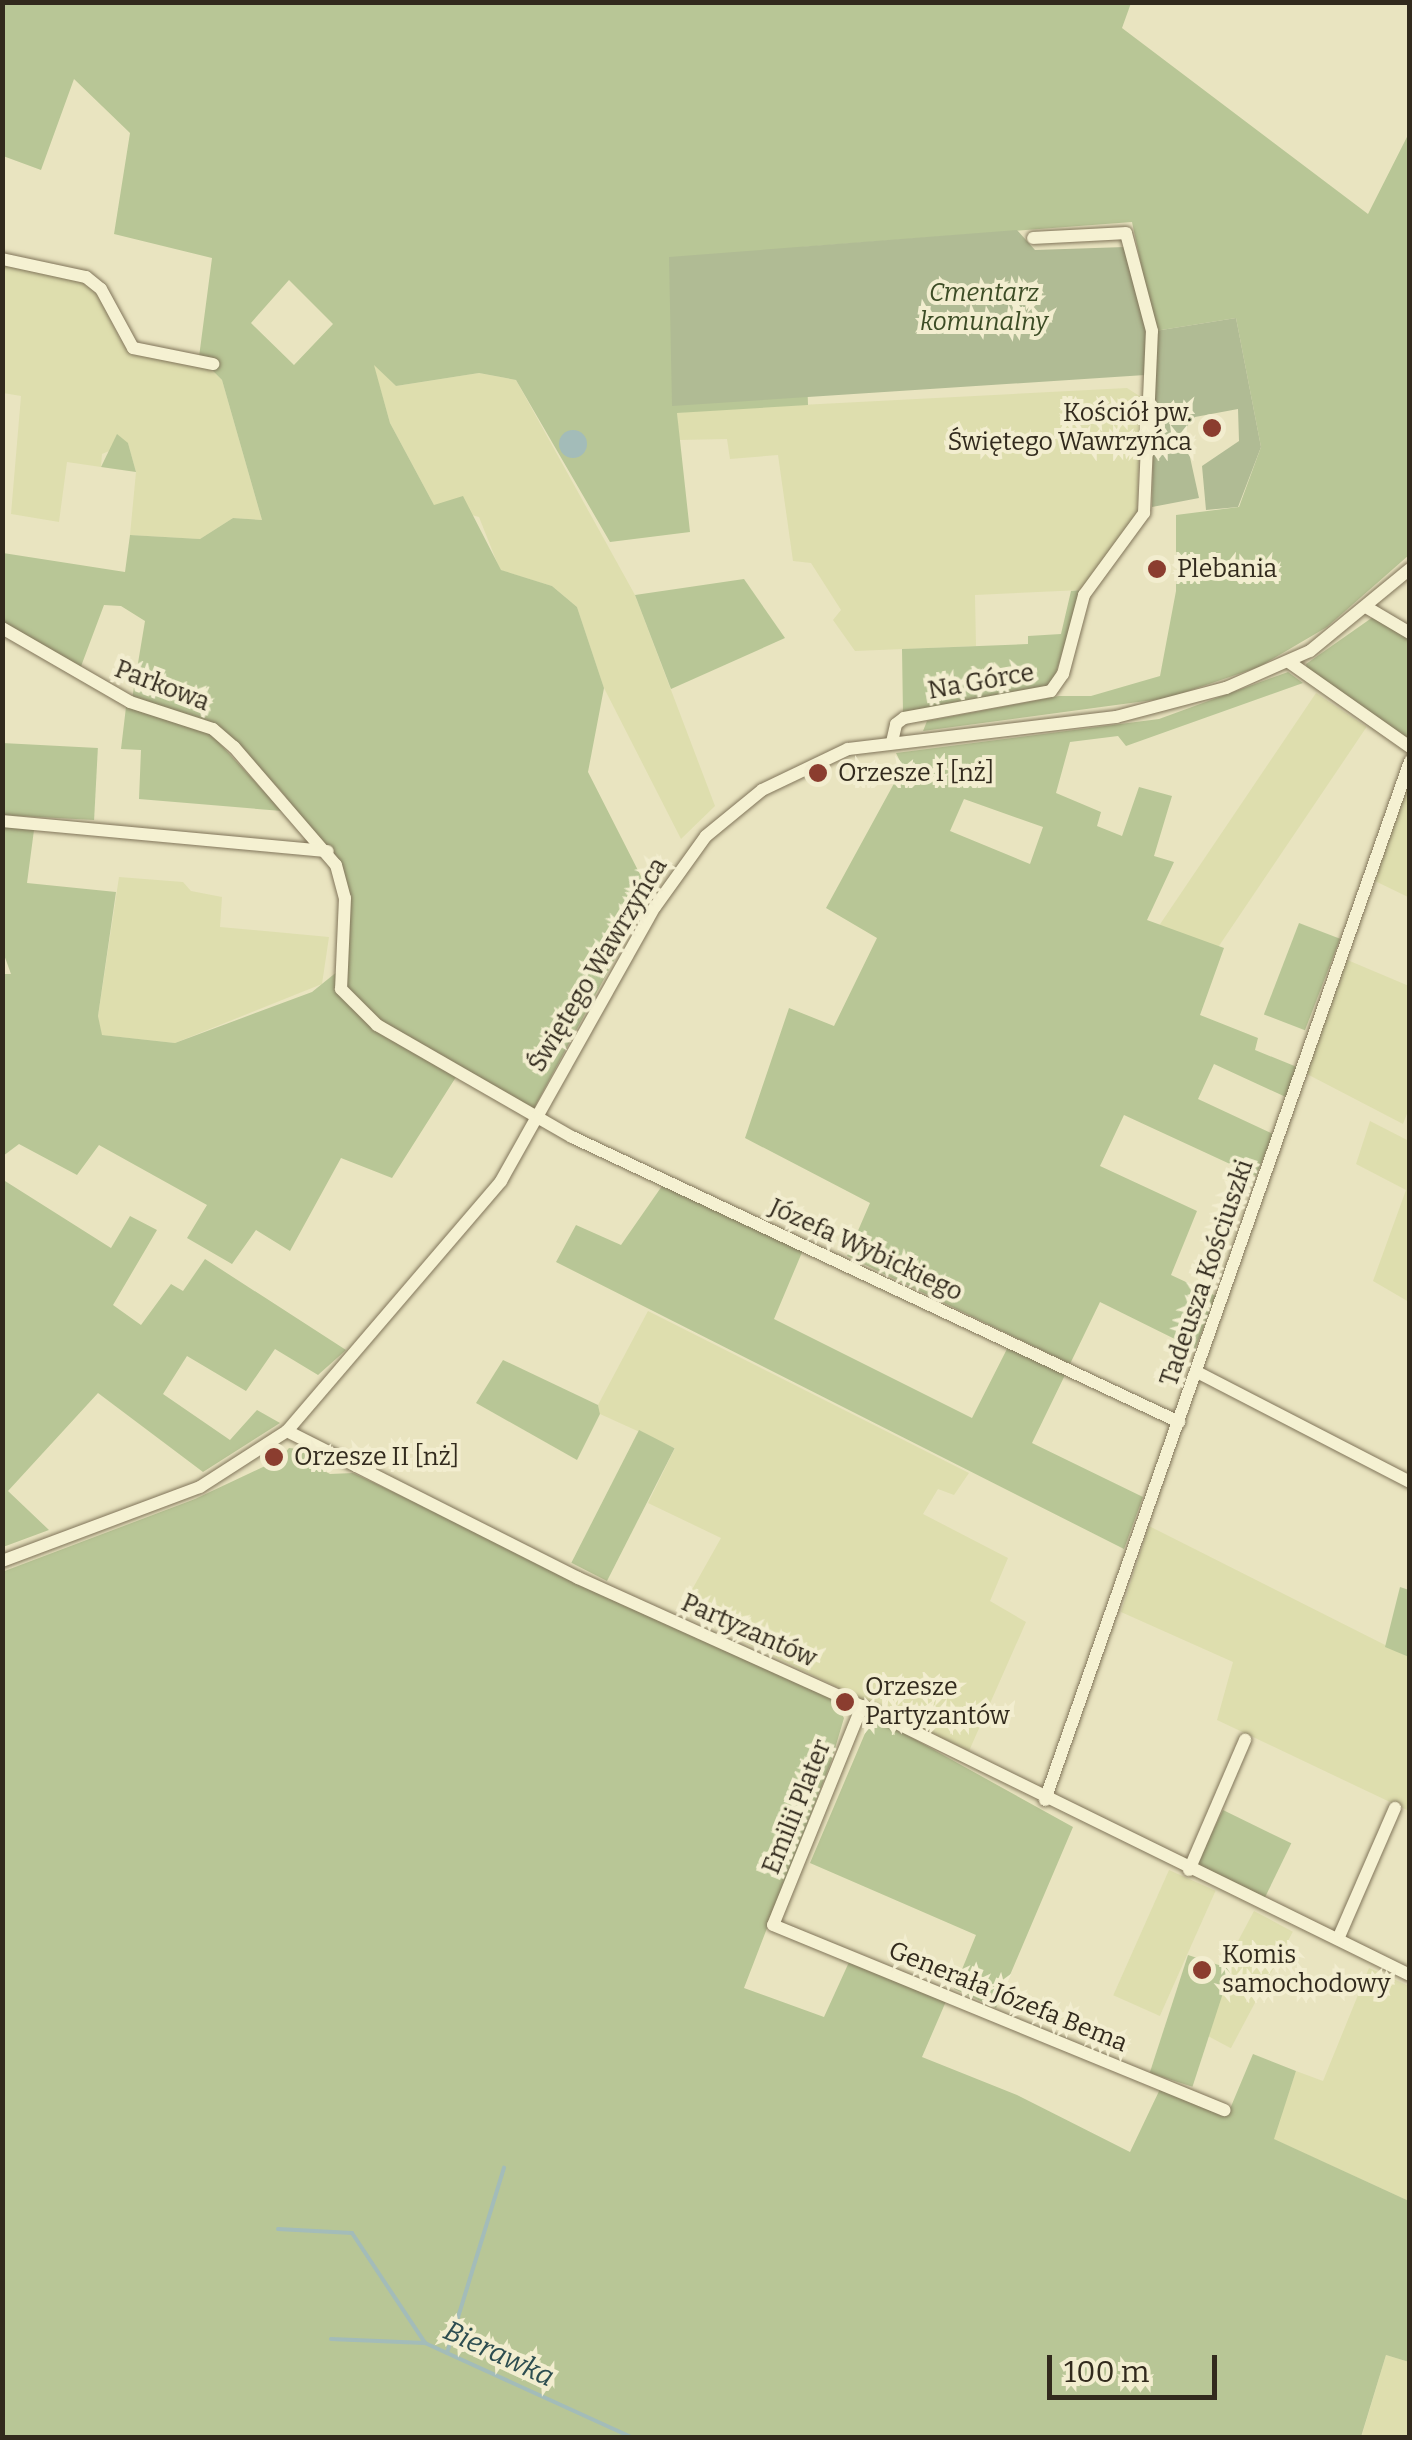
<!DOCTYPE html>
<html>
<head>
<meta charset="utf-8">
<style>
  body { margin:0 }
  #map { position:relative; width:1412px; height:2440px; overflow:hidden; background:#e9e4c0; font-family:Bitter,serif }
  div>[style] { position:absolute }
  .farmland>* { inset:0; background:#dedeae; transform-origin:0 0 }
  .green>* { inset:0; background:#b8c696; transform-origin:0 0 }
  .cemetery>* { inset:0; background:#b0bb94 }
  .water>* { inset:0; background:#a3bcb9 }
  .round { border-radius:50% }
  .stream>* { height:4px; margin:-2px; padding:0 2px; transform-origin:2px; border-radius:2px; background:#a3bcb9 }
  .roads { filter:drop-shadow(0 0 2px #81755a) drop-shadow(0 0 2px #81755a) }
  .minor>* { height:12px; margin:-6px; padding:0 6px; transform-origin:6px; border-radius:6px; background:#f5f1d2 }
  .dots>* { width:28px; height:28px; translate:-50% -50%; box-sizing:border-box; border:5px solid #f2edcf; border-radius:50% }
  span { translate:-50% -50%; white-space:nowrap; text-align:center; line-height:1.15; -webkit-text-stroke:8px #f2edcf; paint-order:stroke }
  .park-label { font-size:25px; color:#3c4c25; font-style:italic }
  .poi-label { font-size:25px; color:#322a1d }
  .right { translate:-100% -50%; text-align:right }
  .left { translate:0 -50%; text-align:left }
  .street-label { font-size:25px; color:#322a1d }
  .water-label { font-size:28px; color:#2d4d50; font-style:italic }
  .frame { position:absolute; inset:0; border:5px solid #322a1d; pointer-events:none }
  .scale { position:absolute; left:1047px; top:2355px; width:170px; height:45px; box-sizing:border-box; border:5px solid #322a1d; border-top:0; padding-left:12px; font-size:30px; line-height:35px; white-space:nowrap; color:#322a1d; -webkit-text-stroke:8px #f2edcf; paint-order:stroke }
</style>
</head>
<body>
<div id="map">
  <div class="farmland">
    <div style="clip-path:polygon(3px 264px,78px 279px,98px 295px,120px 339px,137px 355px,210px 368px,222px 380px,262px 520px,233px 518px,200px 539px,130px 535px,136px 472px,128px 443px,102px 454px,101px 467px,67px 462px,59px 522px,11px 514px,21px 396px,3px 393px)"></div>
    <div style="clip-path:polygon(373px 363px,396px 386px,479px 373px,516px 380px,635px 595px,715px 806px,681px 839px,604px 688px,577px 607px,552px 586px,500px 570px,479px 517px,434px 505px,390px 423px)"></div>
    <div style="clip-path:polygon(1127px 388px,1141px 397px,1137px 514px,1082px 590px,975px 595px,976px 646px,855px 651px,833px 620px,841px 610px,811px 563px,793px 561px,778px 455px,730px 459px,727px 439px,679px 440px,677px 413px,704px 410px)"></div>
    <div style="left:1316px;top:693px;width:61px;height:342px;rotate:34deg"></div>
    <div style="clip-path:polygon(1409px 777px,1410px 893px,1408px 897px,1375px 881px)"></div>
    <div style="clip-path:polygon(119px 877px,183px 882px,191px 891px,222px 897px,220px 927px,329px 937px,322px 984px,175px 1043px,101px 1035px,98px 1016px)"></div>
    <div style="clip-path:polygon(1345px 959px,1409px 986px,1410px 1106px,1403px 1124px,1305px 1073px)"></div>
    <div style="clip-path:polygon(1370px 1121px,1409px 1141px,1409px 1302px,1373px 1281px,1406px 1190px,1356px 1164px)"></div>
    <div style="clip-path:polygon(648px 1311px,969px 1473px,954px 1495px,938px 1489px,923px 1514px,1008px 1558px,990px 1601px,1026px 1622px,969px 1751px,680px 1611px,721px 1538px,648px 1503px,675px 1448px,600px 1414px,598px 1405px)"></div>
    <div style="clip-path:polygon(1149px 1526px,1409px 1657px,1409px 1811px,1217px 1720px,1233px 1662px,1121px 1612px)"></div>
    <div style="left:1169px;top:1870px;width:51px;height:137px;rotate:24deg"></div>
    <div style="left:1254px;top:1911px;width:44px;height:132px;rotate:28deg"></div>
    <div style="clip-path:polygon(1369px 1968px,1409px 1986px,1409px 2201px,1273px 2139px,1296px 2071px,1323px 2081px)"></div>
    <div style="clip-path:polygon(1386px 2355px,1409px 2362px,1409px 2437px,1361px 2438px)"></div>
  </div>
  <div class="green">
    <div style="clip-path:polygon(evenodd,3px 3px,1131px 3px,1122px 28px,1368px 214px,1409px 133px,1409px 555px,1327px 627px,1259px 667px,1168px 698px,923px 731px,927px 721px,1059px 696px,1091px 696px,1160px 676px,1176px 591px,1176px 515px,1239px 507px,1261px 447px,1236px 318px,1155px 331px,1132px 222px,803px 247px,808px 405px,677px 413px,690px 532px,610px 542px,516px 380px,479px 373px,396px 386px,374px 365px,390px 423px,434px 505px,463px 496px,501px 570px,552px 586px,577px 607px,604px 688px,588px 772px,650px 894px,533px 1110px,456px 1077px,392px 1178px,341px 1158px,290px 1251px,256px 1230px,232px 1264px,187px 1238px,207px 1205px,99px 1145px,77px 1175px,19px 1144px,3px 1156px,2px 974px,11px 974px,3px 952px,3px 826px,34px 830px,27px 883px,116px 892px,98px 1016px,102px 1035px,175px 1043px,312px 992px,343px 967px,348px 938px,336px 861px,281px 791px,232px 739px,132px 699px,145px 621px,121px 606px,104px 605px,80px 669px,3px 624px,3px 553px,125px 572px,130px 535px,200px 539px,233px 518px,262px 520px,222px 380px,199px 357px,212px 258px,114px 234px,130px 133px,74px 79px,41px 170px,3px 156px,3px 3px,289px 280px,333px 324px,294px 365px,251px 323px,289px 280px)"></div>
    <div style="clip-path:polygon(117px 434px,128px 443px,136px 472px,101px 467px)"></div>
    <div style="clip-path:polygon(744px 579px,785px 638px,671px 689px,635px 595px)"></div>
    <div style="clip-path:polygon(1082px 590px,1053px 682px,1036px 692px,903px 714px,902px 649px,1028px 644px,1028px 636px,1061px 634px,1071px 591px)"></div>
    <div style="clip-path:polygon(1373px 617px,1409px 638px,1409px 741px,1308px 672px,1306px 664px)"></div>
    <div style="clip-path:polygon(evenodd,1288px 672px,1303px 683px,1126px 746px,1118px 736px,1070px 742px,1056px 793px,1101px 812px,1097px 826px,1122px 836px,1139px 787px,1172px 796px,1154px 856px,1174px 862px,1147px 920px,1224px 948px,1200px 1015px,1258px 1038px,1255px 1050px,1297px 1067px,1288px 1098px,1214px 1064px,1198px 1099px,1273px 1134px,1256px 1176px,1124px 1115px,1100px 1166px,1197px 1211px,1171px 1275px,1216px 1296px,1195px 1349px,1100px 1302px,1070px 1364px,847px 1256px,870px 1203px,745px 1138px,789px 1008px,834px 1026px,877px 938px,826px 908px,903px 767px,896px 753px,1159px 719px,1288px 672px,964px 799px,1043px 827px,1030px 864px,950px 831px,964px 799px)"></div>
    <div style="clip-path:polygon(126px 707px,211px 734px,282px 811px,139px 799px,141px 750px,121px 749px)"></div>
    <div style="left:2px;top:743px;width:96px;height:72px;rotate:3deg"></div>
    <div style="left:1299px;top:923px;width:44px;height:98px;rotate:21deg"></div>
    <div style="clip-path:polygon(5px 1181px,111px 1248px,130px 1216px,157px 1230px,113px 1305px,141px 1325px,171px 1284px,183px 1291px,205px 1259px,346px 1350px,318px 1375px,275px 1349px,246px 1391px,187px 1356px,163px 1394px,230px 1440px,257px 1410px,280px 1423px,203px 1472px,98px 1393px,8px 1491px,49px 1530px,3px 1547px)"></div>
    <div style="clip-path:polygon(662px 1186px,803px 1250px,774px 1319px,972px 1418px,1009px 1345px,1065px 1375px,1032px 1443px,1143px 1497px,1124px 1549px,556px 1262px,576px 1225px,621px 1245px)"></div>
    <div style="clip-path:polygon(503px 1360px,598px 1405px,600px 1414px,577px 1460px,476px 1403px)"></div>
    <div style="left:639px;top:1430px;width:40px;height:149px;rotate:27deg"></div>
    <div style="clip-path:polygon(289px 1448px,307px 1450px,311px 1464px,330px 1474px,353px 1473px,833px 1699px,844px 1718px,831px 1762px,744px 1988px,824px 2017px,850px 1960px,947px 1999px,922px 2057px,1017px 2095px,1130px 2152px,1161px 2087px,1227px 2116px,1253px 2054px,1296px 2071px,1274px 2139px,1409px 2201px,1409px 2362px,1386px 2355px,1361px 2437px,3px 2437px,2px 1572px,195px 1499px,280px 1459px)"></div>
    <div style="clip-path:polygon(1400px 1587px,1409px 1590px,1409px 1657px,1385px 1647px)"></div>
    <div style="clip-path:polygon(880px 1720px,1073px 1827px,996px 2008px,954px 1989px,976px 1935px,810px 1863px,869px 1724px)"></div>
    <div style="left:1223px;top:1810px;width:76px;height:63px;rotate:26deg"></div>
    <div style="left:1188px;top:1955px;width:45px;height:124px;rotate:18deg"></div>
  </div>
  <div class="cemetery">
    <div style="clip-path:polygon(1017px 230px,1035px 250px,1125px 247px,1146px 320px,1145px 375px,672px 406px,669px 257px)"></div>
    <div style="clip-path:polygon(1236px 318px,1261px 447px,1238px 507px,1206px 510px,1202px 466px,1239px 441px,1238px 409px,1195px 417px,1184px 430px,1199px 498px,1152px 507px,1155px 331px)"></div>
  </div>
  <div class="water">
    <div class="round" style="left:559px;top:430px;width:28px;height:28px"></div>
  </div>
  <div class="stream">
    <div style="left:278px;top:2229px;width:74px;rotate:3.1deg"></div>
    <div style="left:352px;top:2233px;width:132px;rotate:56.4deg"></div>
    <div style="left:425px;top:2343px;width:229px;rotate:24.5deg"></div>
    <div style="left:331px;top:2339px;width:94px;rotate:2.4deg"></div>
    <div style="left:447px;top:2353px;width:194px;rotate:-72.9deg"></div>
  </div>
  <div class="roads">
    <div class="minor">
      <div style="left:2px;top:259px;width:86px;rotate:12.1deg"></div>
      <div style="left:86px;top:277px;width:19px;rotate:39deg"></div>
      <div style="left:101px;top:289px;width:67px;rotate:61.5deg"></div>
      <div style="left:133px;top:348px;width:82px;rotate:11.3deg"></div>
      <div style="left:1366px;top:607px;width:51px;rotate:30.6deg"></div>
      <div style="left:2px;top:628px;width:148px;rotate:30deg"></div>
      <div style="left:130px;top:702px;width:87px;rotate:18deg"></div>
      <div style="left:213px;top:729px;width:28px;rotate:41deg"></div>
      <div style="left:234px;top:747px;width:156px;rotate:49.2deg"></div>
      <div style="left:336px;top:865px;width:34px;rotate:75deg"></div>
      <div style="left:345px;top:898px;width:91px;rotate:92.5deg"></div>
      <div style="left:341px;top:989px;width:51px;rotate:45deg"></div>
      <div style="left:377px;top:1025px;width:225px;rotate:29.9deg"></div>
      <div style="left:572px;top:1137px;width:671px;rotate:25.15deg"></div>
      <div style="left:1289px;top:662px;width:148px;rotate:35.1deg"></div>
      <div style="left:892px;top:742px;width:18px;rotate:-77deg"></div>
      <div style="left:896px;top:724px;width:10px;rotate:-37deg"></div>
      <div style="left:904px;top:718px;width:149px;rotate:-10.4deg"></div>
      <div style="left:1051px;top:691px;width:21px;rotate:-55deg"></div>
      <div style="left:1063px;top:674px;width:82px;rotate:-75.1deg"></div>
      <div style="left:1084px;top:595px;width:102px;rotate:-53.8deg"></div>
      <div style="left:1144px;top:513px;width:182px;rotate:-87.5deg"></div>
      <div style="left:1152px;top:331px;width:101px;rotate:-104.9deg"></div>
      <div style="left:1126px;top:233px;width:93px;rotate:176.9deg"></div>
      <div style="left:2px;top:821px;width:327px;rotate:5.3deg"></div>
      <div style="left:1197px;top:1372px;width:240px;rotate:27.3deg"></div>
      <div style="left:287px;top:1431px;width:326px;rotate:26.8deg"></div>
      <div style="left:578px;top:1578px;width:312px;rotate:24.3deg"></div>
      <div style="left:862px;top:1706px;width:610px;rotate:26.15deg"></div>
      <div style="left:2px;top:1561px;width:211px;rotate:-20.5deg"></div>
      <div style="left:200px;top:1487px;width:103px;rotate:-32.8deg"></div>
      <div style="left:287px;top:1431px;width:329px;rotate:-49.4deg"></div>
      <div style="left:501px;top:1181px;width:314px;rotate:-60.7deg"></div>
      <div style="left:655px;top:907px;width:87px;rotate:-54.3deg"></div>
      <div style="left:706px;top:836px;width:72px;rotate:-39.4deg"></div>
      <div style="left:762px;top:790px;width:95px;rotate:-25.5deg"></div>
      <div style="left:848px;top:749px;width:270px;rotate:-6.8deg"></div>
      <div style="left:1116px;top:717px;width:114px;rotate:-14.8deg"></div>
      <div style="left:1226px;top:688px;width:92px;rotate:-23.8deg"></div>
      <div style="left:1310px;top:651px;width:129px;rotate:-39.4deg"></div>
      <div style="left:862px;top:1706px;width:236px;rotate:112.1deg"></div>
      <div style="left:773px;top:1925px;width:488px;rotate:22.3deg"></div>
      <div style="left:1045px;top:1800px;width:1101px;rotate:-70.64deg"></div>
      <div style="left:1189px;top:1870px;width:142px;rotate:-66.7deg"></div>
      <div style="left:1338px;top:1939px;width:143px;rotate:-66.5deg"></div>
    </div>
  </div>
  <div class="dots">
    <div style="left:1212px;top:428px;background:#8b3d2f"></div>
    <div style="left:1157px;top:569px;background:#8b3d2f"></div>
    <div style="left:818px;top:773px;background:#8b3d2f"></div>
    <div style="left:274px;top:1457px;background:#8b3d2f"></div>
    <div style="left:845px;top:1702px;background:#8b3d2f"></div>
    <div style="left:1202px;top:1970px;background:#8b3d2f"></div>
  </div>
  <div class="park-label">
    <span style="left:984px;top:308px">Cmentarz<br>komunalny</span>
  </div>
  <div class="poi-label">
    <span class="right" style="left:1192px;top:428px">Kościół pw.<br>Świętego Wawrzyńca</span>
    <span class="left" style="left:1177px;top:569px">Plebania</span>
    <span class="left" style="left:838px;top:773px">Orzesze I [nż]</span>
    <span class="left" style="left:294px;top:1457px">Orzesze II [nż]</span>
    <span class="left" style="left:865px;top:1702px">Orzesze<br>Partyzantów</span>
    <span class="left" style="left:1222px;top:1970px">Komis<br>samochodowy</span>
  </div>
  <div class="street-label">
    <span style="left:981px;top:682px;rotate:-10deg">Na Górce</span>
    <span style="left:162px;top:686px;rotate:21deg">Parkowa</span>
    <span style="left:598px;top:965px;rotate:-59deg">Świętego Wawrzyńca</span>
    <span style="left:866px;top:1250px;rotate:25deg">Józefa Wybickiego</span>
    <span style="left:1207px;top:1273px;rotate:-71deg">Tadeusza Kościuszki</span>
    <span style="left:749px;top:1631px;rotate:24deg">Partyzantów</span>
    <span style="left:797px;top:1807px;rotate:-68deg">Emilii Plater</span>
    <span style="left:1008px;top:1997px;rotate:22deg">Generała Józefa Bema</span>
  </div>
  <div class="water-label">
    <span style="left:499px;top:2354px;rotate:25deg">Bierawka</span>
  </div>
  <div class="frame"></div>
  <div class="scale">100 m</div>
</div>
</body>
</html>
